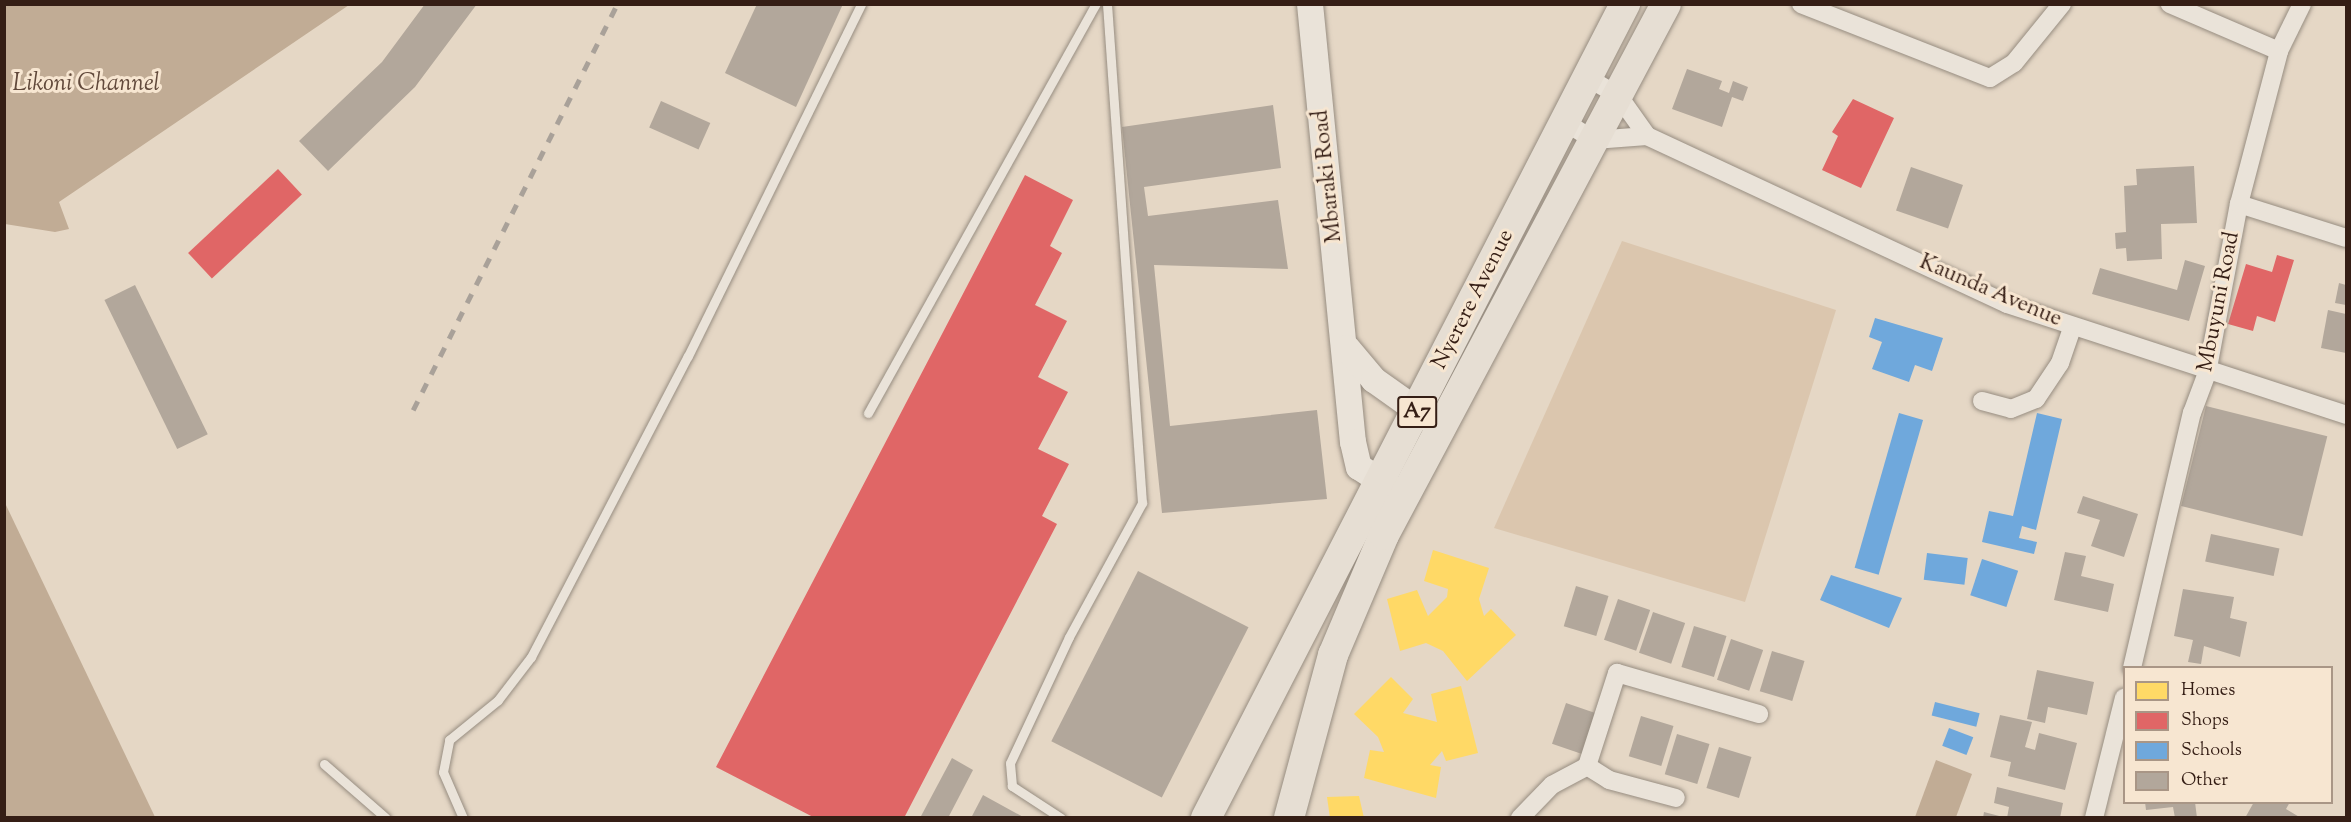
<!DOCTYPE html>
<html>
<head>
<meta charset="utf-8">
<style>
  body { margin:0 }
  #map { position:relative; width:2351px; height:822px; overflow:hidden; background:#e5d7c5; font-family:"Sorts Mill Goudy",serif }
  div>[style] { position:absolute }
  .green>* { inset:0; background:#dbc6ae }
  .water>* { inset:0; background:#c1ac95 }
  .homes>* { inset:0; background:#ffd966 }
  .shops>* { inset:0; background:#e06666; transform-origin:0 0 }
  .schools>* { inset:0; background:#6fa8dc; transform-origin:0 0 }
  .building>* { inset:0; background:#b2a79b; transform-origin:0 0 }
  .roads { filter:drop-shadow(0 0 2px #978d81) drop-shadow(0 0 2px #978d81) }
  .service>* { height:9px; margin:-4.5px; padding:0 4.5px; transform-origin:4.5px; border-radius:4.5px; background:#eae3d9 }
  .minor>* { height:18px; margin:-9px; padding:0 9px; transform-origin:9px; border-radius:9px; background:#eae3d9 }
  .secondary>* { height:26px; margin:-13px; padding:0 13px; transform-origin:13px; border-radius:13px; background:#eae3d9 }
  .trunk>* { height:30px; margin:-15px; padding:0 15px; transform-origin:15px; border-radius:15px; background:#e6ded3 }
  .rail>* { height:4.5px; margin-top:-2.25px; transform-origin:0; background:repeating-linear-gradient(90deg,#a9a199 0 10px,transparent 0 20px) }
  span { translate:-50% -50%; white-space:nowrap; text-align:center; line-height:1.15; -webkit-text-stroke:6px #f7e6d1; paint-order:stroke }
  .shield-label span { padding:2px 4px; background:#f7e6d1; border:2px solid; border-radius:4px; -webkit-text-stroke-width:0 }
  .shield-label { font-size:21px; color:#351e15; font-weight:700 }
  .street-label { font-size:22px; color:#351e15 }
  .water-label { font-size:24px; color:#61493b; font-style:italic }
  .frame { position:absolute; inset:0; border:6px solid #351e15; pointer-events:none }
  .legend { position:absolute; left:2123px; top:666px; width:210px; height:138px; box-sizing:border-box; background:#f7e6d1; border:2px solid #a99686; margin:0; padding:8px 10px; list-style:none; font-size:18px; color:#351e15 }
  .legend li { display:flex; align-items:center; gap:12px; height:30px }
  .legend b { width:30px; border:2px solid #a99686 }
</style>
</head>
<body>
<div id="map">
  <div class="green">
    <div style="clip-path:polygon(1622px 241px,1836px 310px,1745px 602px,1494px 528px)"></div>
  </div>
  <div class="water">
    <div style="clip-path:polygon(5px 4px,349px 4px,349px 5px,59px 202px,69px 229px,55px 232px,5px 224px)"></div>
    <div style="clip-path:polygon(4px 503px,5px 503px,155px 817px,5px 817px)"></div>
    <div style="clip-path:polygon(1936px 760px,1972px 774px,1956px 817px,1915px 817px)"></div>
  </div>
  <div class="homes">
    <div style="clip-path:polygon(1433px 550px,1489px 568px,1479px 599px,1484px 616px,1491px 609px,1516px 635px,1467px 681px,1443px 651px,1426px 643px,1400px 651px,1387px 599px,1417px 590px,1428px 616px,1447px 597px,1448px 589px,1424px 581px)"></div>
    <div style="clip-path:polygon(1391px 677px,1413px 699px,1403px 713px,1437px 722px,1431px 694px,1461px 686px,1478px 753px,1446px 761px,1442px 751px,1430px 765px,1441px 767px,1436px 798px,1364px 778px,1370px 750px,1384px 752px,1378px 737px,1354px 714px)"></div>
    <div style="clip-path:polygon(1359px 796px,1364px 818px,1330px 818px,1327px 797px)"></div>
  </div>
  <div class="shops">
    <div style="clip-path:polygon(1853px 99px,1894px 118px,1861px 188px,1822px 170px,1838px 136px,1832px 132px)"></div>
    <div style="left:278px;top:169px;width:35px;height:123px;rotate:47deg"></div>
    <div style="clip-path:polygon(1025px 175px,1073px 200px,1050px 246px,1062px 253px,1035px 305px,1067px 321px,1038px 377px,1068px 392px,1038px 449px,1069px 464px,1042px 516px,1057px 524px,904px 818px,815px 818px,716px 767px)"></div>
    <div style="clip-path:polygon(2277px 255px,2294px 260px,2275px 322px,2257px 316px,2253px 331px,2228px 324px,2246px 264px,2272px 272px)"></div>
  </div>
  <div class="schools">
    <div style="clip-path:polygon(1875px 318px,1943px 338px,1932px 371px,1915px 365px,1909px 382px,1872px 369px,1882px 342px,1869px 337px)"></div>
    <div style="left:1899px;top:413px;width:25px;height:161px;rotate:16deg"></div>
    <div style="clip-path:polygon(2037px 413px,2062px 419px,2036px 530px,2022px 526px,2019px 538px,2037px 542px,2034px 554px,1982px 542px,1989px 511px,2013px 516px)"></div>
    <div style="left:1927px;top:553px;width:41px;height:27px;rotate:7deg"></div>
    <div style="left:1982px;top:559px;width:38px;height:38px;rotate:18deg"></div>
    <div style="clip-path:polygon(1831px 575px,1902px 598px,1889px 628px,1820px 600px)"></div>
    <div style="left:1935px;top:702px;width:46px;height:14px;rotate:14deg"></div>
    <div style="left:1949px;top:728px;width:26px;height:19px;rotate:21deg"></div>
  </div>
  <div class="building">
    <div style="clip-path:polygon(425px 4px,477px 4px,415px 87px,328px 171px,299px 141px,382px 62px)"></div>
    <div style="clip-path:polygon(757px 4px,843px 4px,796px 107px,725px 73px)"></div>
    <div style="clip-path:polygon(1687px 69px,1722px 81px,1719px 89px,1729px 93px,1733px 81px,1748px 87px,1743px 101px,1732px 97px,1722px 127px,1672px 109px)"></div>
    <div style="left:661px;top:101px;width:54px;height:29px;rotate:24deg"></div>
    <div style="clip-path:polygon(1273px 105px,1281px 168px,1144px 187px,1148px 216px,1278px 200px,1288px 269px,1154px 265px,1170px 426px,1317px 410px,1327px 499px,1162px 513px,1122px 127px)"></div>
    <div style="clip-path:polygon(2194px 166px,2197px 223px,2161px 224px,2162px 259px,2127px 261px,2126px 248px,2116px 249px,2115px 233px,2126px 232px,2124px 186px,2137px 185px,2136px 169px)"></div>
    <div style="left:1911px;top:167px;width:55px;height:46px;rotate:19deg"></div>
    <div style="clip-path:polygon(2185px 260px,2205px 266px,2189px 321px,2092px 294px,2100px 268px,2177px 290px)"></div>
    <div style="clip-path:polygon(2339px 283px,2346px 285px,2346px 305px,2335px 303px)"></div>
    <div style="left:135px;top:285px;width:166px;height:34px;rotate:64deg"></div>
    <div style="clip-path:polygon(2328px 310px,2346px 314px,2346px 353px,2321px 348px)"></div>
    <div style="left:2206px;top:406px;width:125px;height:103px;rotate:14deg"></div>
    <div style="clip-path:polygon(2083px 496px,2138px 514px,2124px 557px,2091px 546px,2100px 520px,2077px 513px)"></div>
    <div style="left:2211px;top:534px;width:70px;height:28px;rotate:12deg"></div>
    <div style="clip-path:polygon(2065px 552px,2086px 556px,2081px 576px,2114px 584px,2108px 612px,2054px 600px)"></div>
    <div style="left:1138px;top:571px;width:124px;height:191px;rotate:27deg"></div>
    <div style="left:1576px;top:586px;width:34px;height:42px;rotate:17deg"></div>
    <div style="clip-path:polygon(2183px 589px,2234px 597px,2230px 618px,2247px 622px,2240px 657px,2204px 646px,2201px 664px,2188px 662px,2193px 640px,2174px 636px)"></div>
    <div style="left:1618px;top:599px;width:34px;height:43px;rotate:19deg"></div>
    <div style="left:1653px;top:612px;width:34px;height:43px;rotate:19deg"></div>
    <div style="left:1694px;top:626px;width:34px;height:43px;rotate:17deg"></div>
    <div style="left:1731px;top:639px;width:34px;height:43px;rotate:19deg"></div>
    <div style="left:1772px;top:651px;width:34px;height:42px;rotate:17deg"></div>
    <div style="clip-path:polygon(2037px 670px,2094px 682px,2087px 715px,2048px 707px,2045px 723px,2027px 719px)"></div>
    <div style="left:1566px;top:703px;width:34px;height:43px;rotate:19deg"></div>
    <div style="clip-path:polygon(2000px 715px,2032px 722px,2025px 747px,2035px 750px,2039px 733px,2077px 743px,2065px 790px,2008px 776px,2011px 762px,1990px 757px)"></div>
    <div style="left:1641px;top:716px;width:34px;height:42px;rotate:17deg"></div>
    <div style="left:1677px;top:734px;width:34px;height:42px;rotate:17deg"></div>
    <div style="left:1719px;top:747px;width:34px;height:43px;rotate:17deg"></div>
    <div style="clip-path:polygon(952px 758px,973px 770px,948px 818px,920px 818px)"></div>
    <div style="clip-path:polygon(1997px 787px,2063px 803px,2060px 818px,2007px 818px,2009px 807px,1994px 803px)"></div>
    <div style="clip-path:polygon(983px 795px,1025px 818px,971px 818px)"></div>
    <div style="clip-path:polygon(2145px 802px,2195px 802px,2197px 818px,2175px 818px,2173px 807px,2146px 810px)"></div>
    <div style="clip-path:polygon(2254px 802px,2290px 802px,2286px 809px,2301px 818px,2245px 818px)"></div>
    <div style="clip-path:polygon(1984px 812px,2003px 817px,2003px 818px,1983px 818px)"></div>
  </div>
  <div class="roads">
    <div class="service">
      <div style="left:868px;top:413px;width:468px;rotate:-60.9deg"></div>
      <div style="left:324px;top:764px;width:82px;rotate:41.1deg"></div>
      <div style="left:463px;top:818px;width:50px;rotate:-113.5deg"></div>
      <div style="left:443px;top:772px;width:33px;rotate:-79deg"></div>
      <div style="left:449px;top:740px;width:63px;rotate:-39.2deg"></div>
      <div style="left:498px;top:700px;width:54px;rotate:-52.5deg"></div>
      <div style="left:531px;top:657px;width:339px;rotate:-62.5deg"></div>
      <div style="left:688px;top:356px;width:392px;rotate:-63.8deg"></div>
      <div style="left:1061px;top:818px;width:59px;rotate:-146.9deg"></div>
      <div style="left:1012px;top:786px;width:23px;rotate:-95deg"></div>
      <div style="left:1010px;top:763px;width:139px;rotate:-64.9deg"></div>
      <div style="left:1069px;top:637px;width:153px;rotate:-61.4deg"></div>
      <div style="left:1142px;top:503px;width:500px;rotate:-94.01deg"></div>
    </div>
    <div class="minor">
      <div style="left:1801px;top:4px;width:203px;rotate:21.4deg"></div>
      <div style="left:1990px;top:78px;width:28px;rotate:-32deg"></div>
      <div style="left:2014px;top:63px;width:76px;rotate:-50.9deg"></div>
      <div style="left:2279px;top:51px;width:52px;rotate:-63.9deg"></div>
      <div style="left:1588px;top:78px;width:34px;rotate:30deg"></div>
      <div style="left:1618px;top:95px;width:50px;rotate:54.7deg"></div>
      <div style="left:1647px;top:136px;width:397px;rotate:25deg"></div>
      <div style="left:2007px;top:304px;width:357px;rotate:18.1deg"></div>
      <div style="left:1565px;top:122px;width:34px;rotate:32deg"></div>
      <div style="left:1594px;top:140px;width:53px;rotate:-4.3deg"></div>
      <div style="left:2239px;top:204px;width:112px;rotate:17.6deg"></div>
      <div style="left:1982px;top:401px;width:30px;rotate:15deg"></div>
      <div style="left:2011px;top:409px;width:27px;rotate:-22deg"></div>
      <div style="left:2036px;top:399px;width:43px;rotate:-56.3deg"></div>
      <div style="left:2060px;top:363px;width:39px;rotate:-71deg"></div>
      <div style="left:2132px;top:668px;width:262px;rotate:-76.8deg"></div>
      <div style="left:2192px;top:413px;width:43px;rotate:-69.4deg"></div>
      <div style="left:2207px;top:373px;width:172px;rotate:-79.3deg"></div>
      <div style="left:2239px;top:204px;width:158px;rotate:-75.3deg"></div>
      <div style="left:2279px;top:51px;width:119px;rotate:-156.7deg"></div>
      <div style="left:1587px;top:766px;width:26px;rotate:32deg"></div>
      <div style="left:1609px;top:780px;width:69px;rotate:15deg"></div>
      <div style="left:1520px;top:818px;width:46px;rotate:-45.9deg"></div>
      <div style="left:1552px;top:785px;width:40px;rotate:-28deg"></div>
      <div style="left:1587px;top:766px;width:98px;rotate:-72.1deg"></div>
      <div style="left:1617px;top:673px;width:148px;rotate:16.1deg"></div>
      <div style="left:2094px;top:818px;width:124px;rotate:-76deg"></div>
    </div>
    <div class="secondary">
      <div style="left:1310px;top:4px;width:440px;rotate:84.4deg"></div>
      <div style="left:1353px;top:442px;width:26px;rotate:77deg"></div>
      <div style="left:1359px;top:467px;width:44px;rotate:33deg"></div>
      <div style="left:1347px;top:348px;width:42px;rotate:49.8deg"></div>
      <div style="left:1374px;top:380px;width:72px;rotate:35.4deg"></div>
    </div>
    <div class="trunk">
      <div style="left:1206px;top:818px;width:916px;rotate:-62.76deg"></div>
      <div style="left:1289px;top:818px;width:169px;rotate:-74.9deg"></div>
      <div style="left:1333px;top:655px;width:130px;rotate:-67deg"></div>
      <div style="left:1384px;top:535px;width:601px;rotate:-62.03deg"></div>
    </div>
  </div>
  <div class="rail">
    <div style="left:413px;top:410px;width:454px;rotate:-63.3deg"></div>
  </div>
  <div class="shield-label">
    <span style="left:1417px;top:412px">A7</span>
  </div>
  <div class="street-label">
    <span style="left:1329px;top:176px;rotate:-96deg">Mbaraki Road</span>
    <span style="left:1990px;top:292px;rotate:23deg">Kaunda Avenue</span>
    <span style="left:1474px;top:300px;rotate:-63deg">Nyerere Avenue</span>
    <span style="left:2220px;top:302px;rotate:-79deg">Mbuyuni Road</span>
  </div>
  <div class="water-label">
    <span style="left:86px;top:85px">Likoni Channel</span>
  </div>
  <div class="frame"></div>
  <ul class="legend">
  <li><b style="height:16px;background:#ffd966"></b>Homes</li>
  <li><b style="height:16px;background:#e06666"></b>Shops</li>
  <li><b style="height:16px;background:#6fa8dc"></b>Schools</li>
  <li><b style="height:16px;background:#b2a79b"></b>Other</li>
  </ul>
</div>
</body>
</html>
